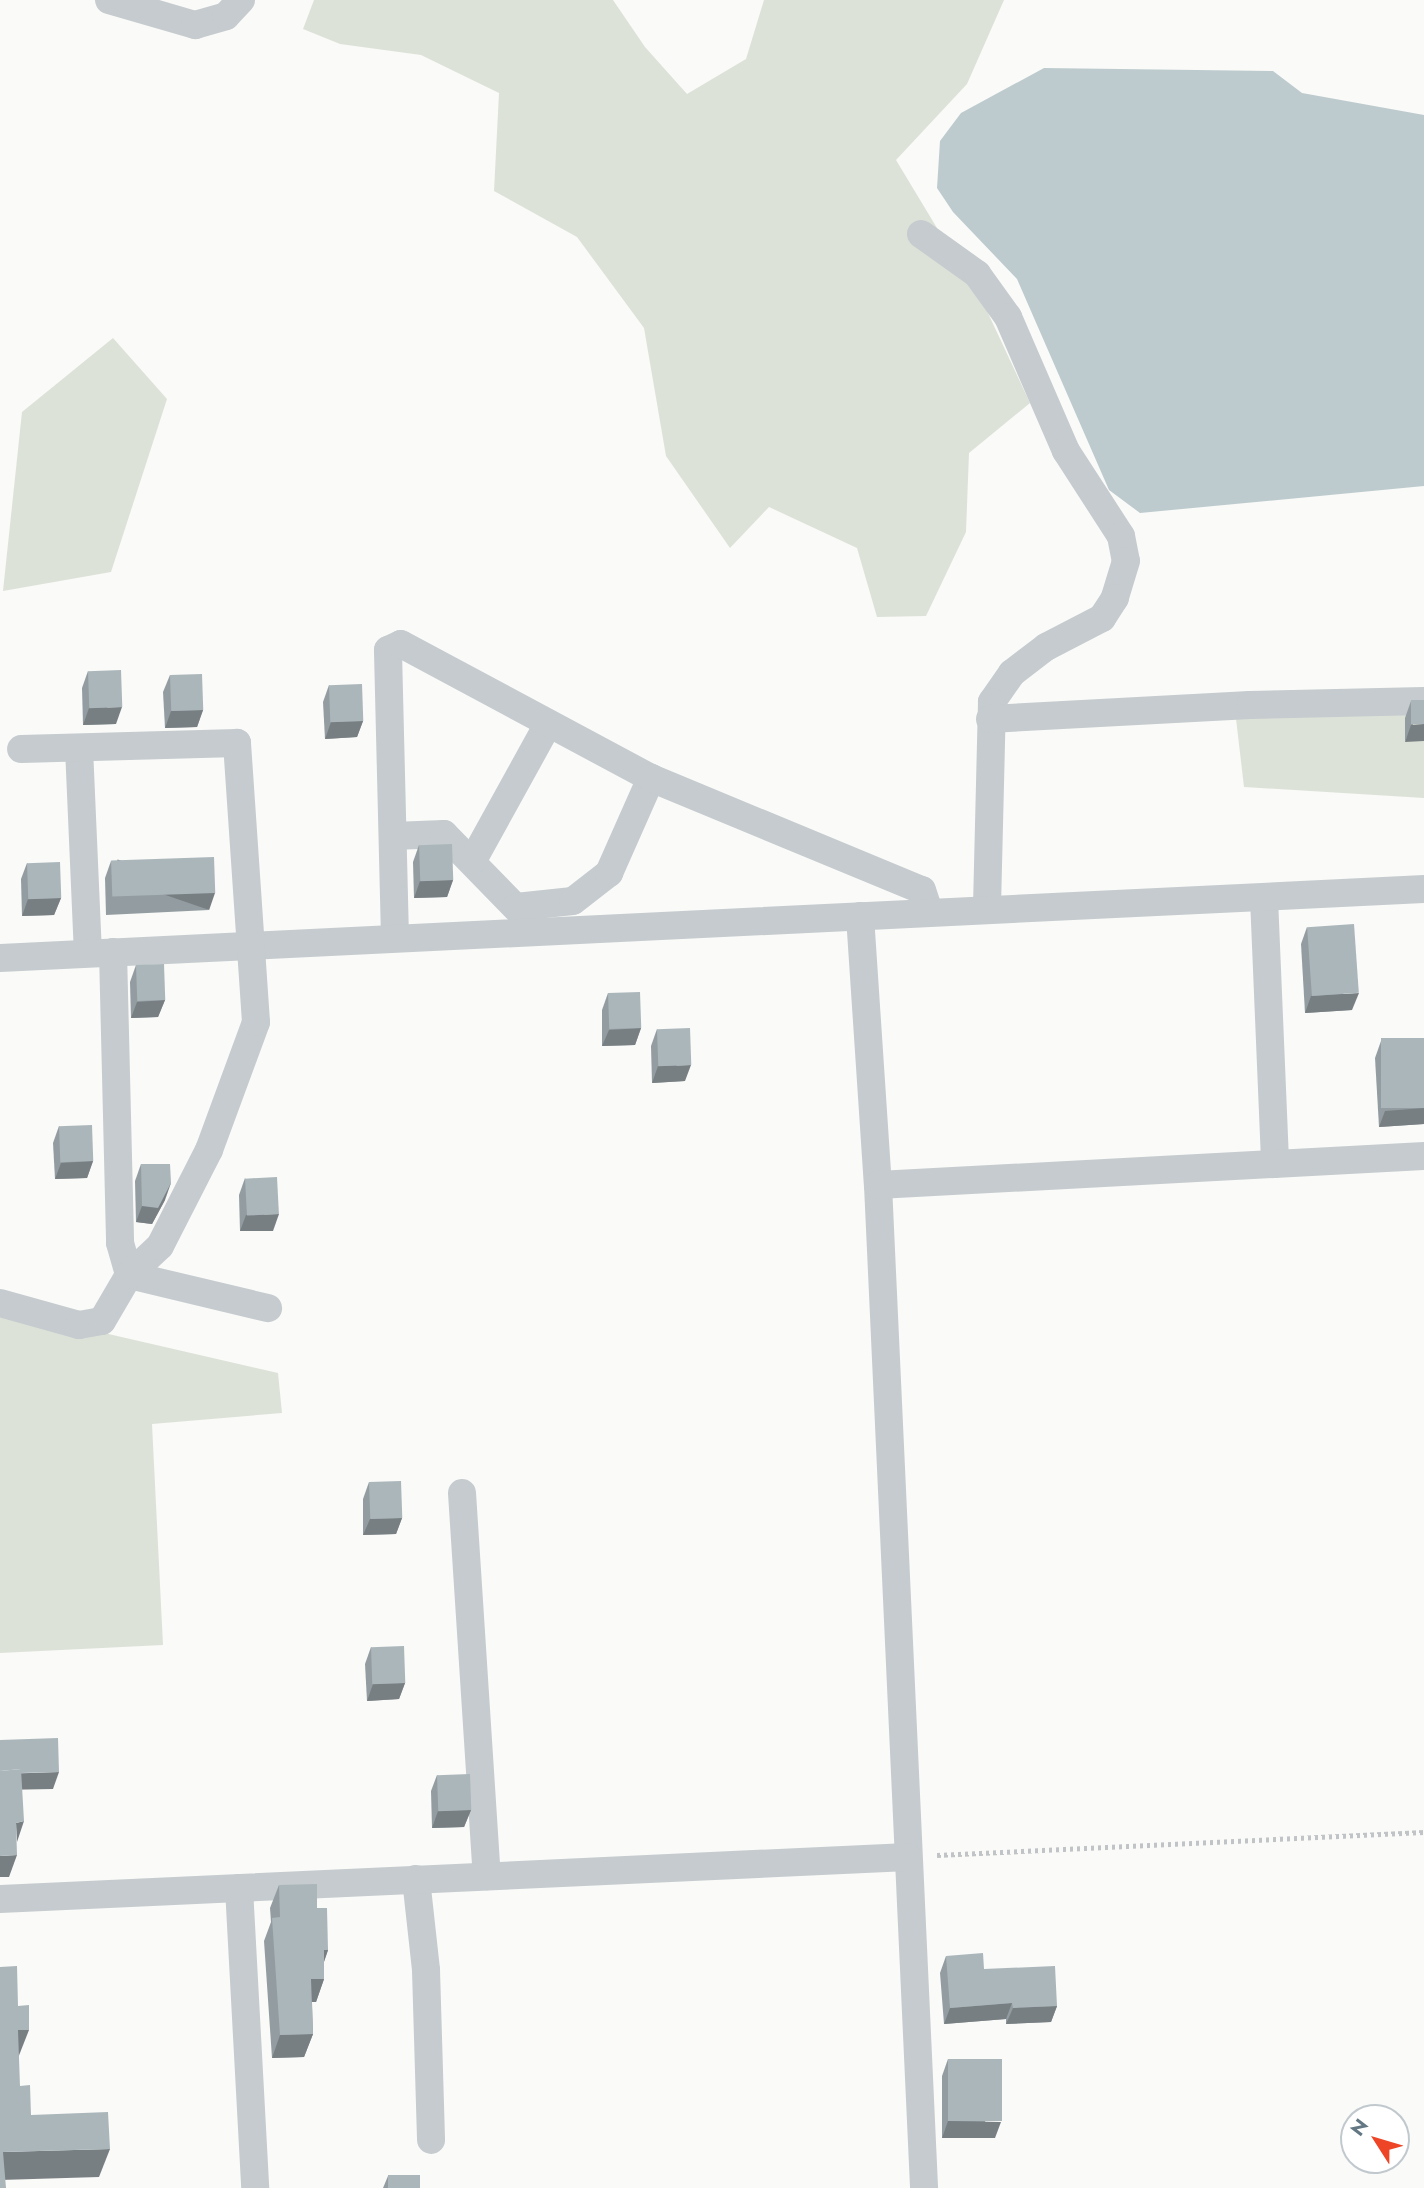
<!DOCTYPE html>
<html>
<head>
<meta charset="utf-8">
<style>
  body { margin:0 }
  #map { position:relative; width:1424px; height:2188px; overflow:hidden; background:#fafaf8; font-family:Jost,sans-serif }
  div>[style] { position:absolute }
  .green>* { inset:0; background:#dce2d8 }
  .water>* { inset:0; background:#bdcbce }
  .path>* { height:4.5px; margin-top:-2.25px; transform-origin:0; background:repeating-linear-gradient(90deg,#c1c4c6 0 3.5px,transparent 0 7px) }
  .minor>* { height:28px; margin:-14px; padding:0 14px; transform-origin:14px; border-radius:14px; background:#c5cbce }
  .wall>* { inset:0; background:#939da1 }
  .shaded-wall>* { inset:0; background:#787f83; transform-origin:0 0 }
  .building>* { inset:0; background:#abb6bb; transform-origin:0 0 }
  span { translate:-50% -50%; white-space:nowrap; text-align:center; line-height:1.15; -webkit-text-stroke:7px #fff; paint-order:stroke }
  .north { position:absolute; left:1340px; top:2104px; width:70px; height:70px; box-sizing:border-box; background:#fff; border:2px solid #c1c9ce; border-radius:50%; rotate:307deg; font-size:19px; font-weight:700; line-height:28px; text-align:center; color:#637884 }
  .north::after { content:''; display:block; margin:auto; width:24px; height:32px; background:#ed4525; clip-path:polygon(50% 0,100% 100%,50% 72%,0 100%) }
</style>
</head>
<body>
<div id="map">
  <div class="green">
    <div style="clip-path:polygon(314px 0,613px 0,645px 47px,687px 94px,746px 59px,764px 0,1004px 0,967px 84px,896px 160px,987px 311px,1030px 403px,969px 453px,966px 532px,926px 616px,877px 617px,857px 548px,769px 507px,730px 548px,666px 456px,644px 328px,577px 237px,494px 191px,499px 93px,421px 55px,340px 44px,303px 29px)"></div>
    <div style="clip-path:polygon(113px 338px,167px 399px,111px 572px,3px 591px,22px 412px)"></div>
    <div style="clip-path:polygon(1233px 693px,1424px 699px,1424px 798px,1244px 787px)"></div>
    <div style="clip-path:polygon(0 1309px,278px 1373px,282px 1413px,152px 1424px,163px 1645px,0 1653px)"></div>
  </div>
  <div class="water">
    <div style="clip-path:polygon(1044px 68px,1273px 71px,1302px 93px,1424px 115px,1424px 486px,1140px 513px,1109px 490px,1017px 279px,953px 212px,937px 188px,940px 141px,961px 113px)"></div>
  </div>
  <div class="path">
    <div style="left:937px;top:1855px;width:488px;rotate:-2.7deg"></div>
  </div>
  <div class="minor">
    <div style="left:109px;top:0;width:90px;rotate:16.2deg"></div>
    <div style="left:195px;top:25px;width:32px;rotate:-16deg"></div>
    <div style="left:226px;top:16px;width:22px;rotate:-47deg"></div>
    <div style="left:921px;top:234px;width:69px;rotate:35.5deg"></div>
    <div style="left:977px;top:274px;width:53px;rotate:54.2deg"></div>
    <div style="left:1008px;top:317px;width:146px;rotate:66.6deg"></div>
    <div style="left:1066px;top:451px;width:101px;rotate:57.1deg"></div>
    <div style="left:1121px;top:536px;width:25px;rotate:79deg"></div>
    <div style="left:1126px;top:561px;width:39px;rotate:107deg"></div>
    <div style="left:1115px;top:598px;width:24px;rotate:123deg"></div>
    <div style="left:1102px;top:618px;width:63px;rotate:152.6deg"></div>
    <div style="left:1046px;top:647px;width:43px;rotate:142.6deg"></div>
    <div style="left:1012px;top:673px;width:35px;rotate:125deg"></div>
    <div style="left:992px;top:702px;width:208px;rotate:91.4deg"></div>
    <div style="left:990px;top:719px;width:260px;rotate:-3.1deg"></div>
    <div style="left:1250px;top:705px;width:174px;rotate:-1.3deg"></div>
    <div style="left:79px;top:748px;width:205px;rotate:87.5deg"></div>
    <div style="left:393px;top:836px;width:51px;rotate:-2.2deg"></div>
    <div style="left:444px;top:834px;width:119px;rotate:45.7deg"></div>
    <div style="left:473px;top:860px;width:153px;rotate:-61.1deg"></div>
    <div style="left:1264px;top:898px;width:266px;rotate:87.6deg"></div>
    <div style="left:516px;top:907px;width:57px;rotate:-6deg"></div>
    <div style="left:573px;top:901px;width:46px;rotate:-37.9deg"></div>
    <div style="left:609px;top:873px;width:104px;rotate:-66.1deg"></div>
    <div style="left:860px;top:916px;width:270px;rotate:86.2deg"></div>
    <div style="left:878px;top:1185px;width:1004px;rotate:87.37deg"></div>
    <div style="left:395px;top:938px;width:288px;rotate:-91.4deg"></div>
    <div style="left:388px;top:650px;width:14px;rotate:-25deg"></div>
    <div style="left:401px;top:644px;width:284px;rotate:28.2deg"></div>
    <div style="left:651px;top:778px;width:293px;rotate:22.5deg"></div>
    <div style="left:922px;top:890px;width:23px;rotate:72deg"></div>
    <div style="left:113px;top:952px;width:291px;rotate:88.6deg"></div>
    <div style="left:120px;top:1243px;width:33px;rotate:74deg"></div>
    <div style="left:129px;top:1275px;width:143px;rotate:13.4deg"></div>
    <div style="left:0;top:958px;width:1426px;rotate:-2.77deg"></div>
    <div style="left:878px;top:1185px;width:547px;rotate:-3.04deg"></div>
    <div style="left:0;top:1303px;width:82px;rotate:15.6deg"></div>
    <div style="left:79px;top:1325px;width:23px;rotate:-10deg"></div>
    <div style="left:102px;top:1321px;width:53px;rotate:-59.6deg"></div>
    <div style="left:129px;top:1275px;width:42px;rotate:-43.1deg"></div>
    <div style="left:160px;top:1246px;width:108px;rotate:-63deg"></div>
    <div style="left:209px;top:1150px;width:136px;rotate:-69.8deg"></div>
    <div style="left:256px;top:1022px;width:280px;rotate:-93.9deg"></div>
    <div style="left:237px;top:743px;width:216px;rotate:178.4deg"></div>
    <div style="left:462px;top:1493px;width:384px;rotate:86.3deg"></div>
    <div style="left:416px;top:1879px;width:92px;rotate:83.7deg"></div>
    <div style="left:426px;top:1970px;width:170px;rotate:88.3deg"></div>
    <div style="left:239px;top:1888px;width:300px;rotate:86.9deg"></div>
    <div style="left:0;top:1899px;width:909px;rotate:-2.65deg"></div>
  </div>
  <div class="wall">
    <div style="clip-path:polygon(88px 671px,116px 724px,83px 725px,82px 688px)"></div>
    <div style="clip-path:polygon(170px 675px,203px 710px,197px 727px,165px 728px,163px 692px)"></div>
    <div style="clip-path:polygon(329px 685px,363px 721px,357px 737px,325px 739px,323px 702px)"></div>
    <div style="clip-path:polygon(1424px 700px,1405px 742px,1405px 718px,1411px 701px)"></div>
    <div style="clip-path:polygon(419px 845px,453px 880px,447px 897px,414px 898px,413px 862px)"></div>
    <div style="clip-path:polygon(111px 861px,209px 910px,106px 915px,105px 878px)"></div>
    <div style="clip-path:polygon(27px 863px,61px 898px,54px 915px,22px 916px,21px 879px)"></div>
    <div style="clip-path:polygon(1307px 927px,1352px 1010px,1305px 1013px,1301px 944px)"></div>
    <div style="clip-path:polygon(136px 965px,165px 1000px,158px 1017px,131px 1018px,130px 982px)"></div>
    <div style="clip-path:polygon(608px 993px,641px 1028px,635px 1045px,602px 1046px,602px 1010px)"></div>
    <div style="clip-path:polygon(657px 1029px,685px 1081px,652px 1083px,651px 1046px)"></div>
    <div style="clip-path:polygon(1424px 1038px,1424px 1124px,1379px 1127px,1375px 1058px,1381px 1041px)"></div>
    <div style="clip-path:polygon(59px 1126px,93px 1161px,87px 1178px,55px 1179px,53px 1143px)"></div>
    <div style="clip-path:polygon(141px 1164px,165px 1200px,152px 1224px,136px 1222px,135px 1181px)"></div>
    <div style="clip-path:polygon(245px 1178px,273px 1231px,240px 1231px,239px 1195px)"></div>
    <div style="clip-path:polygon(369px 1482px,402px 1518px,396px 1534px,363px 1535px,363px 1499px)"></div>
    <div style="clip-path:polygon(371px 1647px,405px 1683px,399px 1699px,367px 1701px,365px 1664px)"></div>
    <div style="clip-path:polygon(437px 1775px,471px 1810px,464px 1827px,432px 1828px,431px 1791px)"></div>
    <div style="clip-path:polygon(279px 1885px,317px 1908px,328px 1950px,324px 1962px,324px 1979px,316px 2002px,312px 2002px,313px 2034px,304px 2057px,272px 2058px,264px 1941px,271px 1922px,270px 1908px)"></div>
    <div style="clip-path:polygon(946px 1956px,984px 1969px,1057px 2006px,1051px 2022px,1006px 2024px,1006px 2019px,944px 2024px,940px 1973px)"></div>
    <div style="clip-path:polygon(948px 2059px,995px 2138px,942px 2138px,942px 2076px)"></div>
    <div style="clip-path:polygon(388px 2176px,420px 2188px,383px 2188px)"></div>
  </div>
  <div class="shaded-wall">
    <div style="clip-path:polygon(122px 707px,116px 724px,83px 725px,89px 708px)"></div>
    <div style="clip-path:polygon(203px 710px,197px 727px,165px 728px,171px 711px)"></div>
    <div style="clip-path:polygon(363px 721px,357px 737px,325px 739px,331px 722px)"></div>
    <div style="clip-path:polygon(1424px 724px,1424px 741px,1405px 742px,1411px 725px)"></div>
    <div style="clip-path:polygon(453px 880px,447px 897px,414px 898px,420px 881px)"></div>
    <div style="left:215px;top:893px;width:18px;height:103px;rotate:109deg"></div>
    <div style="clip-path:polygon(61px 898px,54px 915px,22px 916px,28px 899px)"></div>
    <div style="clip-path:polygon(1359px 993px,1352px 1010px,1305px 1013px,1311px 996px)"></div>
    <div style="clip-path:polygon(165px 1000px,158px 1017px,131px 1018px,137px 1002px)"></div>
    <div style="clip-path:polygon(641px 1028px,635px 1045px,602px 1046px,609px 1030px)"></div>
    <div style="clip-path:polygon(691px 1065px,685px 1081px,652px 1083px,658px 1066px)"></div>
    <div style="clip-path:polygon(1424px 1108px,1424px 1124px,1379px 1127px,1385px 1111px)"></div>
    <div style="clip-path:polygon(93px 1161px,87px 1178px,55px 1179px,61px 1163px)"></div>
    <div style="clip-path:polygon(171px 1183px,165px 1200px,152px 1224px,136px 1222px,142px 1206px)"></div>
    <div style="clip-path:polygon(279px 1214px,273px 1231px,240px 1231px,246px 1215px)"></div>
    <div style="clip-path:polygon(402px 1518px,396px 1534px,363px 1535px,370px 1519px)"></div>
    <div style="clip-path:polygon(405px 1683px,399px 1699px,367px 1701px,373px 1684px)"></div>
    <div style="clip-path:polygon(59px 1772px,53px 1789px,0 1790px,0 1774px)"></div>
    <div style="clip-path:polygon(471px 1810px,464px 1827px,432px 1828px,438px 1811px)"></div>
    <div style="clip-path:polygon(24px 1821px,17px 1842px,16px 1823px)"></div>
    <div style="clip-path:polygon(17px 1855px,9px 1877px,0 1877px,0 1856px)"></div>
    <div style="clip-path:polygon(324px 1950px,328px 1950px,320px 1973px)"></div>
    <div style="clip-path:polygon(311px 1979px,324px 1979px,316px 2002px,302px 2002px)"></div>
    <div style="clip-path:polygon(1012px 2003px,1006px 2019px,944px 2024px,950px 2008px)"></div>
    <div style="clip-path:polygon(1057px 2006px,1051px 2022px,1006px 2024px,1013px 2008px)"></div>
    <div style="clip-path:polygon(18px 2030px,29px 2030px,18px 2058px)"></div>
    <div style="clip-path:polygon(313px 2034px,304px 2057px,272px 2058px,280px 2035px)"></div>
    <div style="clip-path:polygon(948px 2121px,1001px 2122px,995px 2138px,942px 2138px)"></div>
    <div style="clip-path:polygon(110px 2149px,99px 2177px,0 2180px,3px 2152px)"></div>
  </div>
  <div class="building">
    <div style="left:121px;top:670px;width:37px;height:33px;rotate:88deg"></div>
    <div style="left:202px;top:674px;width:36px;height:32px;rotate:88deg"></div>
    <div style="left:362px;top:684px;width:37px;height:33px;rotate:88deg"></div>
    <div style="left:1424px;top:700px;width:24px;height:13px;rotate:90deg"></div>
    <div style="left:452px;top:844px;width:36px;height:33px;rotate:88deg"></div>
    <div style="left:214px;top:857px;width:36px;height:103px;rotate:88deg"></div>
    <div style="left:60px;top:862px;width:36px;height:33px;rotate:88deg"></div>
    <div style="left:1354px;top:924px;width:69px;height:47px;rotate:86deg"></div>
    <div style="left:164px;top:964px;width:36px;height:28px;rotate:88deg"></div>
    <div style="left:640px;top:992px;width:36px;height:32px;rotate:88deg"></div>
    <div style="left:690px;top:1028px;width:37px;height:33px;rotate:88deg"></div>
    <div style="left:1424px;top:1038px;width:70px;height:43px;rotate:90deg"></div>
    <div style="left:92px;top:1125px;width:36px;height:33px;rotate:88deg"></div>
    <div style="clip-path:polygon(141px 1164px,170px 1164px,171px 1183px,158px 1208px,142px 1206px)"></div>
    <div style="left:277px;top:1177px;width:37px;height:32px;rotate:87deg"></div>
    <div style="left:401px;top:1481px;width:37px;height:32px;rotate:88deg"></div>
    <div style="left:404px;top:1646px;width:37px;height:33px;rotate:88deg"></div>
    <div style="clip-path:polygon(58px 1738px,59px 1772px,21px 1773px,21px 1769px,0 1771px,0 1740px)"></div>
    <div style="clip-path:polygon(21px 1769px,24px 1821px,16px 1823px,17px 1855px,0 1856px,0 1771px)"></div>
    <div style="left:470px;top:1774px;width:36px;height:33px;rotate:88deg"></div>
    <div style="clip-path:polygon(317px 1884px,317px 1908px,327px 1908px,328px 1950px,324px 1950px,324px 1979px,311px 1979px,313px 2034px,280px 2035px,272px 1918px,280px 1917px,279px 1885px)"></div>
    <div style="clip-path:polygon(983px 1953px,984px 1969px,1055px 1966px,1057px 2006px,1013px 2008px,1012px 2003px,950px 2008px,946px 1956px)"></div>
    <div style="clip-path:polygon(17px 1966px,18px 2006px,29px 2005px,29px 2030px,18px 2030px,20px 2086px,30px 2085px,31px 2115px,108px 2112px,110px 2149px,3px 2152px,6px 2188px,0 2188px,0 1967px)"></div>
    <div style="left:948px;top:2059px;width:54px;height:62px"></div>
    <div style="left:420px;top:2175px;width:13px;height:32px;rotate:90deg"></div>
  </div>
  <div class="north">N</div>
</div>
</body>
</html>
